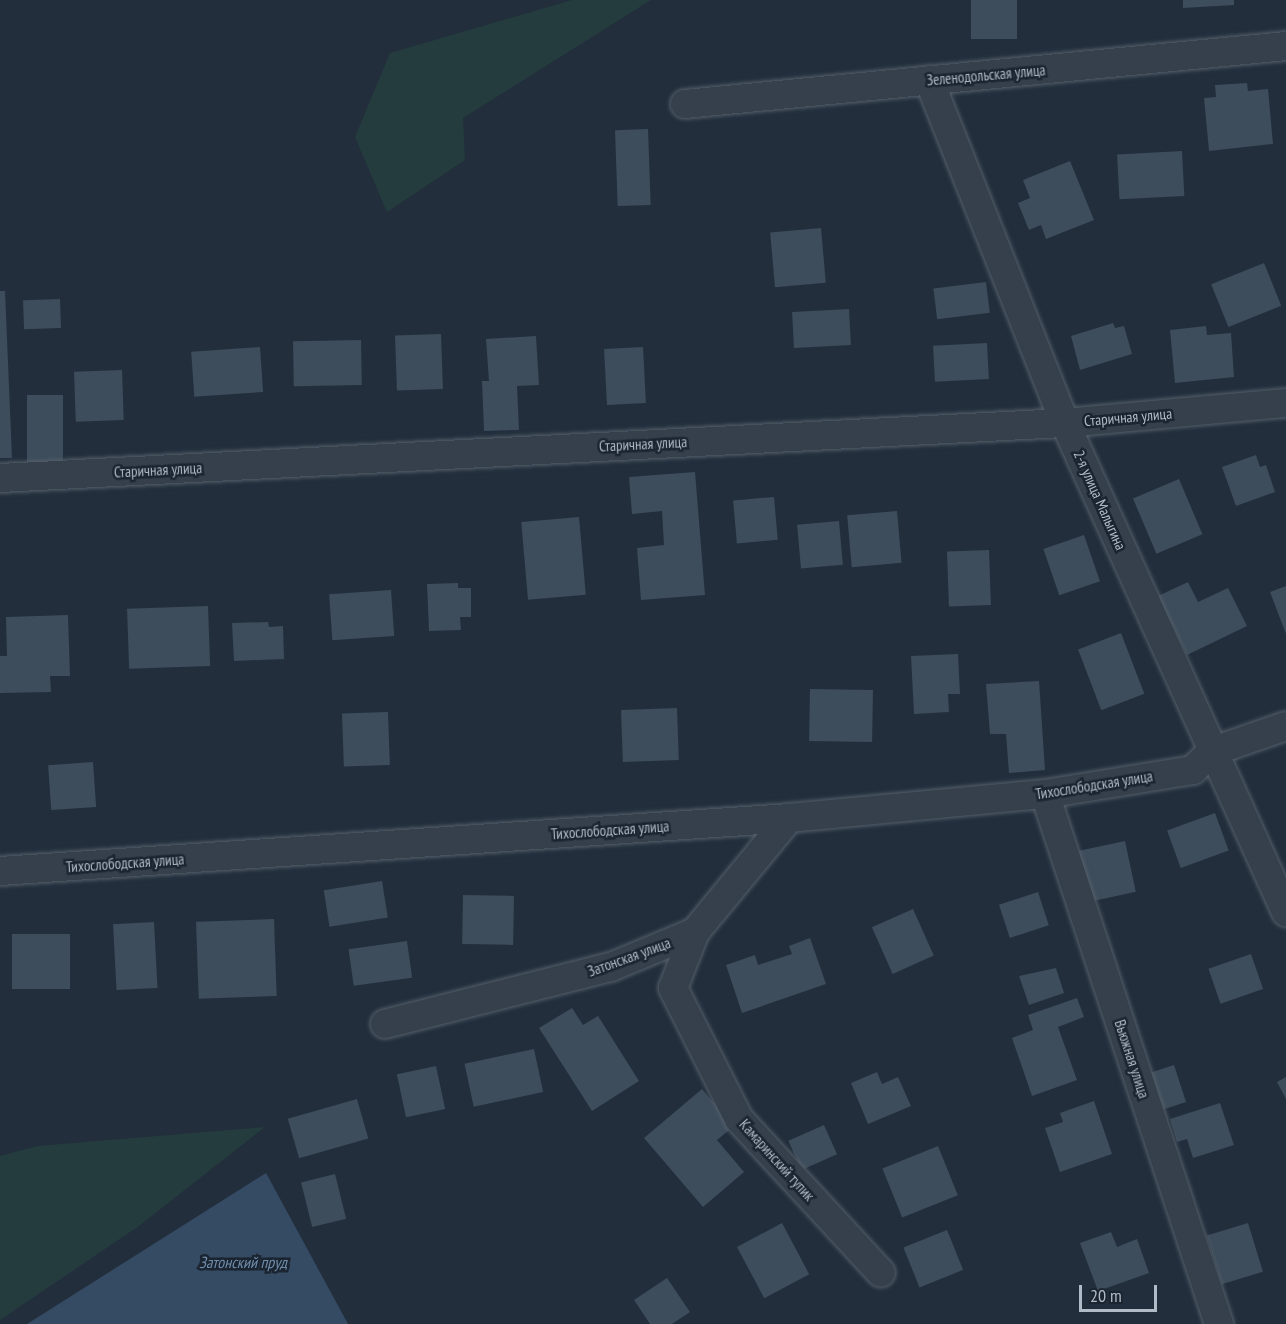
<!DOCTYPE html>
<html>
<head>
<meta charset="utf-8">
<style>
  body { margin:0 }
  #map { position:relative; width:1286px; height:1324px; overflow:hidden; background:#222e3c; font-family:"PT Sans Narrow",sans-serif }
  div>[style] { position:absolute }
  .green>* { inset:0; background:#243c3d }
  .water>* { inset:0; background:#354b64 }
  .building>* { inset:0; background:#3d4d5b; transform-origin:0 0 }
  .roads { filter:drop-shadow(0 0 2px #545e6a) drop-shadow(0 0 2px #545e6a) }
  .minor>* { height:28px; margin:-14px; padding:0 14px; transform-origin:14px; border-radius:14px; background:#35404c }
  span { translate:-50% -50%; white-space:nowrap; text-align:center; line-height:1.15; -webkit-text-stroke:5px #1b2531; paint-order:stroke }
  .street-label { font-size:15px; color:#b1bbc8 }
  .water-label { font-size:16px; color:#708eac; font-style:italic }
  .scale { position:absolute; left:1079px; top:1285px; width:78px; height:27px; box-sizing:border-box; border:3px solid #b1bbc8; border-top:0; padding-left:8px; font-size:18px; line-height:21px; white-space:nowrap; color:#b1bbc8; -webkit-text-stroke:4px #1b2531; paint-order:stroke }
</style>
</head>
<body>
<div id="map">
  <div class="green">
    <div style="clip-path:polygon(572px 0,651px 0,463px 118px,465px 160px,387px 212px,355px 137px,390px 53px)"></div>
    <div style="clip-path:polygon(265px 1127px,139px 1226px,0 1320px,0 1156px,37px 1146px)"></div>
  </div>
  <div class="water">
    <div style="clip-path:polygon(266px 1173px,348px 1324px,27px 1324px)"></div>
  </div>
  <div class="building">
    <div style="left:971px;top:0;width:46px;height:39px"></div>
    <div style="clip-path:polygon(1183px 0,1234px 0,1234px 5px,1183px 8px)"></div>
    <div style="clip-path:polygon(1247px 83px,1248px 91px,1268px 89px,1273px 144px,1209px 151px,1204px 98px,1216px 97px,1215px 85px)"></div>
    <div style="left:648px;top:129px;width:76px;height:33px;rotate:88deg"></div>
    <div style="left:1182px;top:151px;width:45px;height:65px;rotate:87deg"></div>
    <div style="clip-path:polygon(1070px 161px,1094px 220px,1046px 239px,1041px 225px,1029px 230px,1018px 203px,1030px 198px,1023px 180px)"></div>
    <div style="left:821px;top:228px;width:55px;height:51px;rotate:85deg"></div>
    <div style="left:1264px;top:263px;width:46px;height:57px;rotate:68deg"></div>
    <div style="left:986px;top:282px;width:31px;height:53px;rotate:83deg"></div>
    <div style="clip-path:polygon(0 291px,5px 291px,12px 458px,0 458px)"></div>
    <div style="left:60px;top:299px;width:29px;height:37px;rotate:88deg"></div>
    <div style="left:849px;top:309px;width:36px;height:57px;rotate:87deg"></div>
    <div style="clip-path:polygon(1113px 323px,1115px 328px,1124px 326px,1132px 354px,1080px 370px,1071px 336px)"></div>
    <div style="clip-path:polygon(1206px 326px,1207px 335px,1231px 333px,1234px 377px,1175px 383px,1170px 330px)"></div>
    <div style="left:441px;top:334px;width:55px;height:46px;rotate:88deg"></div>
    <div style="clip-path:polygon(536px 336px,539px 385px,517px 386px,519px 430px,484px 431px,482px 381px,489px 381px,486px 339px)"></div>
    <div style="left:361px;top:340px;width:45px;height:68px;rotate:89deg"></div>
    <div style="left:987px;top:343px;width:36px;height:54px;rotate:87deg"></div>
    <div style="left:260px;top:347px;width:45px;height:69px;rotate:86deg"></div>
    <div style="left:643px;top:347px;width:56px;height:39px;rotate:87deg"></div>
    <div style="left:122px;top:370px;width:50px;height:48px;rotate:88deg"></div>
    <div style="left:27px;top:395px;width:36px;height:71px"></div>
    <div style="clip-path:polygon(1256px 455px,1260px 467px,1266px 465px,1275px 492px,1236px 506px,1222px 467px)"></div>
    <div style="clip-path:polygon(695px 472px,705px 595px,641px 600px,637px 548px,664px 545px,662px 511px,632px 514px,629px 477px)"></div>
    <div style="left:1179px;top:479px;width:60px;height:50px;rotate:67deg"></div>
    <div style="left:774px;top:497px;width:43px;height:41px;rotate:85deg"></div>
    <div style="left:897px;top:511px;width:52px;height:50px;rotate:85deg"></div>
    <div style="left:579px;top:517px;width:78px;height:58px;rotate:85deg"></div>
    <div style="left:839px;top:521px;width:44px;height:42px;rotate:85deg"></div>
    <div style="left:1084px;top:535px;width:49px;height:43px;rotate:71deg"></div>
    <div style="left:989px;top:550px;width:55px;height:42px;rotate:88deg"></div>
    <div style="clip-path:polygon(1188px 582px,1198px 602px,1228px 588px,1247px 626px,1187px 655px,1158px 596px)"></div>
    <div style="clip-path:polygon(458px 583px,458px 588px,471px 588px,471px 617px,460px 617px,461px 630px,429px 631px,427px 584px)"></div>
    <div style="clip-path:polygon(1286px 586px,1286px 634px,1270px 592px)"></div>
    <div style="left:391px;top:590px;width:46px;height:62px;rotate:86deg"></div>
    <div style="left:208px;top:606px;width:60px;height:81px;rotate:88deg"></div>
    <div style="clip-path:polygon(68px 615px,70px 676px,50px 676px,51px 692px,0 693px,0 656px,7px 656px,6px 617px)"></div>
    <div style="clip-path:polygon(268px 622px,269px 627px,283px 626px,284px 659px,234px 661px,232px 623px)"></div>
    <div style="left:1121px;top:633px;width:65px;height:46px;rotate:69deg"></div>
    <div style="clip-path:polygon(958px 654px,960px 694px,948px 694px,949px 712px,914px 714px,911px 656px)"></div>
    <div style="clip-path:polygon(1039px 681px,1045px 770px,1009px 773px,1006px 734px,990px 734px,986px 684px)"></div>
    <div style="left:810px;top:689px;width:63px;height:52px;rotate:1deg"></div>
    <div style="left:677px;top:708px;width:52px;height:56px;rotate:88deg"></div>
    <div style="left:388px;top:712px;width:53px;height:46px;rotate:88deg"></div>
    <div style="left:93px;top:762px;width:45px;height:45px;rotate:86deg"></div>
    <div style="left:1215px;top:813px;width:40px;height:51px;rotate:70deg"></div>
    <div style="left:1125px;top:841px;width:52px;height:47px;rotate:78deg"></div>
    <div style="left:382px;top:881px;width:37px;height:59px;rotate:81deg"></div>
    <div style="left:1038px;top:892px;width:35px;height:41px;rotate:72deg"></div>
    <div style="left:463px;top:895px;width:51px;height:49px;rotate:1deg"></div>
    <div style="left:913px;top:909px;width:51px;height:45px;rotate:66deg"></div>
    <div style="left:274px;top:919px;width:77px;height:78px;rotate:88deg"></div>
    <div style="left:154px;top:922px;width:66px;height:41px;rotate:87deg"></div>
    <div style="left:70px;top:934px;width:55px;height:58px;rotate:90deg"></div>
    <div style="clip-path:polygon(810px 938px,826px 984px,742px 1013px,726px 965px,755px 955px,758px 965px,792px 954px,789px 946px)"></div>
    <div style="left:407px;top:941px;width:37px;height:59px;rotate:82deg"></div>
    <div style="left:1251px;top:954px;width:37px;height:45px;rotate:71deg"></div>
    <div style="clip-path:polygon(1056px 968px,1064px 993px,1029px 1005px,1019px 976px)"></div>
    <div style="clip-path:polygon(1077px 998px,1084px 1017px,1058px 1027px,1077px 1080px,1032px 1096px,1012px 1038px,1033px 1030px,1028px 1015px)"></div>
    <div style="clip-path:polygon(572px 1008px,583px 1025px,598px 1016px,639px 1081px,592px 1111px,539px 1028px)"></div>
    <div style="left:534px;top:1049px;width:44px;height:71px;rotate:78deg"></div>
    <div style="left:1174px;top:1065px;width:39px;height:33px;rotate:72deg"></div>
    <div style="left:436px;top:1066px;width:44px;height:40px;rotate:78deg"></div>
    <div style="clip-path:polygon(877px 1072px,882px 1084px,898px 1077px,911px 1106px,868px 1124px,851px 1083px)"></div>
    <div style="clip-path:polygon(1286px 1077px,1286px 1099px,1277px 1082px)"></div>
    <div style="clip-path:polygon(702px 1089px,734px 1126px,717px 1140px,744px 1172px,703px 1207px,644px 1138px)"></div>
    <div style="left:357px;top:1099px;width:41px;height:72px;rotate:74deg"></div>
    <div style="clip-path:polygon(1094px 1101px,1112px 1154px,1060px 1172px,1045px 1128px,1063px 1122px,1060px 1113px)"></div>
    <div style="clip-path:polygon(1220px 1103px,1234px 1145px,1193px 1158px,1187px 1139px,1177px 1142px,1170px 1119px)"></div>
    <div style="left:824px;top:1125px;width:32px;height:39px;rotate:66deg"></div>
    <div style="left:938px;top:1146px;width:53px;height:60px;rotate:68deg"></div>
    <div style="left:335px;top:1174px;width:46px;height:35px;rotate:76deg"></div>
    <div style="left:782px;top:1223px;width:58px;height:51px;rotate:62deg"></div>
    <div style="left:1248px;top:1223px;width:51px;height:43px;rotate:73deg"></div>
    <div style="left:947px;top:1230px;width:43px;height:47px;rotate:68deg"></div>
    <div style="clip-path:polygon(1111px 1232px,1117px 1247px,1137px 1239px,1149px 1273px,1098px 1291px,1080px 1243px)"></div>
    <div style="clip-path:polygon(667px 1278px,690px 1312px,672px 1324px,650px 1324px,634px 1300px)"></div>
  </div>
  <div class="roads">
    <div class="minor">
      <div style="left:929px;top:80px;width:369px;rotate:68.4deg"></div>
      <div style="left:1065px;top:423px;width:537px;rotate:65.68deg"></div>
      <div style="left:685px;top:104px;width:604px;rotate:-5.51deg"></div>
      <div style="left:0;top:478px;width:1066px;rotate:-2.96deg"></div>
      <div style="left:1065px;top:423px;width:222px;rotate:-5.2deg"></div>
      <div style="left:1045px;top:794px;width:558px;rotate:71.82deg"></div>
      <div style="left:0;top:871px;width:791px;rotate:-3.84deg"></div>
      <div style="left:789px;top:818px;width:257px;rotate:-5.4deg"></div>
      <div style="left:1045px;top:794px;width:150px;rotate:-9.2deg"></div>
      <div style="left:1193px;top:770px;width:25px;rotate:-45deg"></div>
      <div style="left:1211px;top:752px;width:79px;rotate:-19.1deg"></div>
      <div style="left:695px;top:932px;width:60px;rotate:111.4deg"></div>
      <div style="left:673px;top:988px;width:147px;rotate:63.3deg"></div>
      <div style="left:739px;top:1119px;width:209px;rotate:47.3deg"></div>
      <div style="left:385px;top:1024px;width:233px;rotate:-14.2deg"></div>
      <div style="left:611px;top:967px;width:91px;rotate:-22.6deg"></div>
      <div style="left:695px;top:932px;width:148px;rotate:-50.5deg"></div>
    </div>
  </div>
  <div class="street-label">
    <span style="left:986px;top:75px;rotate:-5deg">Зеленодольская улица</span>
    <span style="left:1128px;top:417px;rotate:-5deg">Старичная улица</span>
    <span style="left:643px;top:444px;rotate:-3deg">Старичная улица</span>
    <span style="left:158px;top:470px;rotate:-3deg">Старичная улица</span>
    <span style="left:1100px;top:500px;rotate:66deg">2-я улица Малыгина</span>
    <span style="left:1094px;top:785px;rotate:-9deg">Тихослободская улица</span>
    <span style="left:610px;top:830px;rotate:-4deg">Тихослободская улица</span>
    <span style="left:125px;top:863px;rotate:-4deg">Тихослободская улица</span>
    <span style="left:629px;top:957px;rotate:-20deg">Затонская улица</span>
    <span style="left:1132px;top:1059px;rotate:72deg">Вьюжная улица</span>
    <span style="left:777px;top:1160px;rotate:48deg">Камаринский тупик</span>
  </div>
  <div class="water-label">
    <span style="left:243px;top:1262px">Затонский пруд</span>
  </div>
  <div class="scale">20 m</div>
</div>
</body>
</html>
